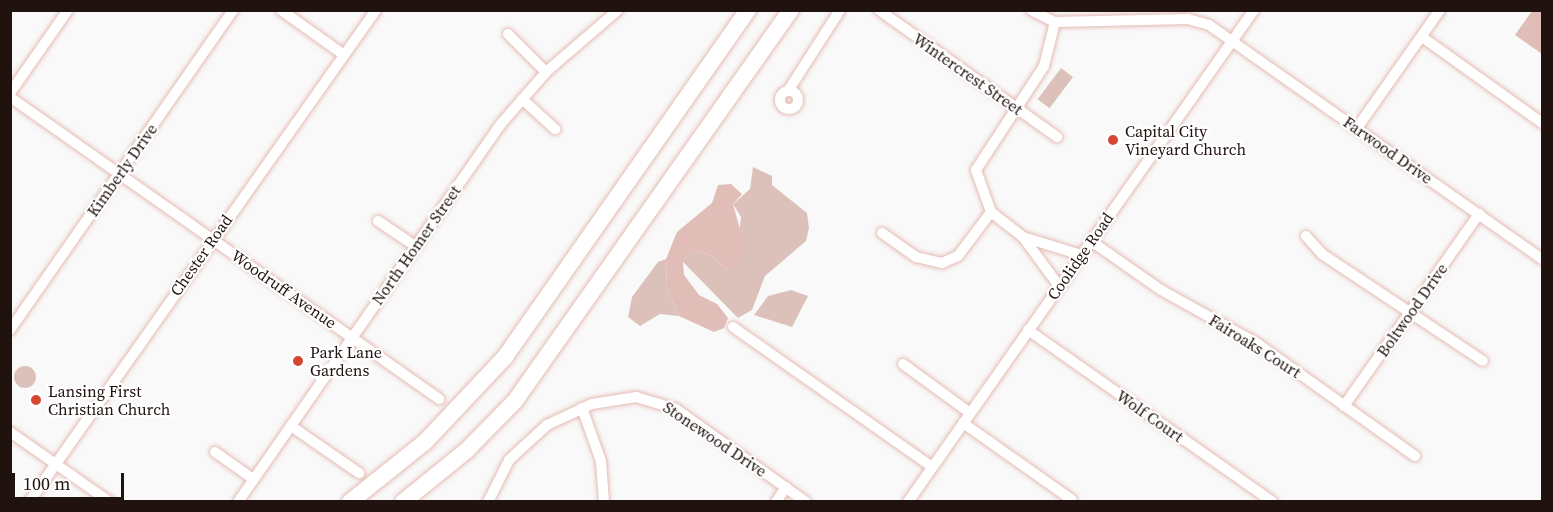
<!DOCTYPE html>
<html>
<head>
<meta charset="utf-8">
<style>
  body { margin:0 }
  #map { position:relative; width:1553px; height:512px; overflow:hidden; background:#f9f9f9; font-family:"Source Serif 4",serif }
  div>[style] { position:absolute }
  .green>* { inset:0; background:#dcc1bb; transform-origin:0 0 }
  .round { border-radius:50% }
  .forest>* { inset:0; background:#e0bdb6 }
  .roads { filter:drop-shadow(0 0 2px #e4bcb4) drop-shadow(0 0 2px #e4bcb4) }
  .minor>* { height:10px; margin:-5px; padding:0 5px; transform-origin:5px; border-radius:5px; background:#fff }
  .minor>.ring { margin:-5px; padding:0; box-sizing:content-box; background:none; border:10px solid #fff; border-radius:50% }
  .highway>* { height:16px; margin:-8px; padding:0 8px; transform-origin:8px; border-radius:8px; background:#fff }
  .dots>* { width:16px; height:16px; translate:-50% -50%; box-sizing:border-box; border:3px solid #fff; border-radius:50% }
  span { translate:-50% -50%; white-space:nowrap; text-align:center; line-height:1.15; -webkit-text-stroke:4.5px #fff; paint-order:stroke }
  .street-label { font-size:16px; color:#20120f }
  .poi-label { font-size:16px; color:#20120f }
  .left { translate:0 -50%; text-align:left }
  .frame { position:absolute; inset:0; border:12px solid #20120f; pointer-events:none }
  .scale { position:absolute; left:12px; top:473px; width:112px; height:27px; box-sizing:border-box; border:3px solid #20120f; border-top:0; padding-left:8px; font-size:18px; line-height:21px; white-space:nowrap; color:#20120f; -webkit-text-stroke:4px #fff; paint-order:stroke }
</style>
</head>
<body>
<div id="map">
  <div class="green">
    <div style="left:1061px;top:68px;width:15px;height:39px;rotate:37deg"></div>
    <div style="clip-path:polygon(753px 167px,772px 176px,772px 185px,807px 213px,809px 228px,806px 241px,765px 276px,752px 310px,738px 318px,683px 262px,691px 249px,712px 256px,728px 270px,737px 253px,741px 217px,733px 204px,750px 189px)"></div>
    <div style="clip-path:polygon(666px 259px,667px 288px,679px 316px,660px 314px,640px 326px,628px 317px,632px 297px,658px 262px)"></div>
    <div style="clip-path:polygon(791px 290px,808px 296px,792px 327px,754px 315px,768px 296px)"></div>
    <div class="round" style="left:14px;top:366px;width:22px;height:22px"></div>
  </div>
  <div class="forest">
    <div style="clip-path:polygon(1532px 11px,1542px 11px,1542px 54px,1515px 35px)"></div>
    <div style="clip-path:polygon(731px 184px,742px 194px,733px 204px,744px 244px,737px 266px,728px 270px,712px 256px,691px 249px,683px 262px,684px 275px,699px 295px,717px 304px,728px 318px,724px 328px,714px 332px,679px 316px,667px 288px,666px 259px,677px 232px,712px 203px,718px 185px)"></div>
  </div>
  <div class="roads">
    <div class="minor">
      <div style="left:281px;top:10px;width:77px;rotate:35.5deg"></div>
      <div style="left:879px;top:10px;width:219px;rotate:35.5deg"></div>
      <div style="left:1031px;top:10px;width:27px;rotate:27deg"></div>
      <div style="left:1055px;top:22px;width:133px;rotate:-1.3deg"></div>
      <div style="left:1188px;top:19px;width:22px;rotate:16deg"></div>
      <div style="left:1209px;top:25px;width:407px;rotate:35.1deg"></div>
      <div style="left:508px;top:34px;width:54px;rotate:45deg"></div>
      <div style="left:1422px;top:37px;width:148px;rotate:35.6deg"></div>
      <div class="ring" style="left:780px;top:91px;width:8px;height:8px"></div>
      <div style="left:788px;top:91px;width:96px;rotate:-57.3deg"></div>
      <div style="left:10px;top:93px;width:101px;rotate:-55.1deg"></div>
      <div style="left:10px;top:97px;width:525px;rotate:35.14deg"></div>
      <div style="left:522px;top:99px;width:45px;rotate:42.3deg"></div>
      <div style="left:1357px;top:128px;width:144px;rotate:-54.9deg"></div>
      <div style="left:378px;top:221px;width:45px;rotate:34deg"></div>
      <div style="left:882px;top:233px;width:42px;rotate:35.2deg"></div>
      <div style="left:916px;top:257px;width:27px;rotate:13deg"></div>
      <div style="left:942px;top:263px;width:17px;rotate:-24deg"></div>
      <div style="left:958px;top:256px;width:55px;rotate:-53.1deg"></div>
      <div style="left:1306px;top:236px;width:24px;rotate:48deg"></div>
      <div style="left:1322px;top:254px;width:193px;rotate:33.6deg"></div>
      <div style="left:1023px;top:237px;width:41px;rotate:-142deg"></div>
      <div style="left:991px;top:212px;width:45px;rotate:-109.7deg"></div>
      <div style="left:976px;top:170px;width:124px;rotate:-56.8deg"></div>
      <div style="left:1044px;top:66px;width:45px;rotate:-76deg"></div>
      <div style="left:1091px;top:241px;width:85px;rotate:35deg"></div>
      <div style="left:1161px;top:290px;width:111px;rotate:29.1deg"></div>
      <div style="left:1258px;top:344px;width:193px;rotate:35.5deg"></div>
      <div style="left:1059px;top:286px;width:61px;rotate:-126.3deg"></div>
      <div style="left:1023px;top:237px;width:61px;rotate:17.2deg"></div>
      <div style="left:733px;top:327px;width:243px;rotate:35.1deg"></div>
      <div style="left:10px;top:330px;width:390px;rotate:-55.1deg"></div>
      <div style="left:1028px;top:330px;width:299px;rotate:35.1deg"></div>
      <div style="left:903px;top:364px;width:83px;rotate:36.2deg"></div>
      <div style="left:1344px;top:406px;width:235px;rotate:-54.9deg"></div>
      <div style="left:582px;top:408px;width:56px;rotate:70.3deg"></div>
      <div style="left:601px;top:461px;width:41px;rotate:85.8deg"></div>
      <div style="left:963px;top:423px;width:133px;rotate:35.2deg"></div>
      <div style="left:291px;top:426px;width:83px;rotate:34.7deg"></div>
      <div style="left:10px;top:432px;width:122px;rotate:35deg"></div>
      <div style="left:215px;top:452px;width:47px;rotate:35.4deg"></div>
      <div style="left:29px;top:502px;width:602px;rotate:-54.81deg"></div>
      <div style="left:238px;top:502px;width:459px;rotate:-55.2deg"></div>
      <div style="left:500px;top:125px;width:70px;rotate:-49deg"></div>
      <div style="left:546px;top:72px;width:95px;rotate:-40.7deg"></div>
      <div style="left:488px;top:502px;width:47px;rotate:-63.4deg"></div>
      <div style="left:509px;top:460px;width:52px;rotate:-42.6deg"></div>
      <div style="left:547px;top:425px;width:50px;rotate:-25deg"></div>
      <div style="left:592px;top:404px;width:45px;rotate:-9deg"></div>
      <div style="left:636px;top:397px;width:42px;rotate:16.7deg"></div>
      <div style="left:676px;top:409px;width:160px;rotate:35.6deg"></div>
      <div style="left:776px;top:502px;width:18px;rotate:-56deg"></div>
      <div style="left:908px;top:502px;width:601px;rotate:-54.88deg"></div>
    </div>
    <div class="highway">
      <div style="left:350px;top:502px;width:96px;rotate:-38.7deg"></div>
      <div style="left:425px;top:442px;width:117px;rotate:-46.7deg"></div>
      <div style="left:505px;top:357px;width:424px;rotate:-55deg"></div>
      <div style="left:403px;top:502px;width:81px;rotate:-39deg"></div>
      <div style="left:466px;top:451px;width:70px;rotate:-45.6deg"></div>
      <div style="left:515px;top:401px;width:479px;rotate:-54.8deg"></div>
    </div>
  </div>
  <div class="dots">
    <div style="left:1113px;top:140px;background:#d34733"></div>
    <div style="left:298px;top:361px;background:#d34733"></div>
    <div style="left:36px;top:400px;background:#d34733"></div>
  </div>
  <div class="street-label">
    <span style="left:968px;top:74px;rotate:35deg">Wintercrest Street</span>
    <span style="left:1388px;top:150px;rotate:35deg">Farwood Drive</span>
    <span style="left:122px;top:170px;rotate:-55deg">Kimberly Drive</span>
    <span style="left:416px;top:245px;rotate:-55deg">North Homer Street</span>
    <span style="left:201px;top:255px;rotate:-55deg">Chester Road</span>
    <span style="left:1080px;top:256px;rotate:-55deg">Coolidge Road</span>
    <span style="left:284px;top:289px;rotate:35deg">Woodruff Avenue</span>
    <span style="left:1412px;top:310px;rotate:-55deg">Boltwood Drive</span>
    <span style="left:1255px;top:346px;rotate:32deg">Fairoaks Court</span>
    <span style="left:1150px;top:416px;rotate:35deg">Wolf Court</span>
    <span style="left:715px;top:439px;rotate:34deg">Stonewood Drive</span>
  </div>
  <div class="poi-label">
    <span class="left" style="left:1125px;top:140px">Capital City<br>Vineyard Church</span>
    <span class="left" style="left:310px;top:361px">Park Lane<br>Gardens</span>
    <span class="left" style="left:48px;top:400px">Lansing First<br>Christian Church</span>
  </div>
  <div class="frame"></div>
  <div class="scale">100 m</div>
</div>
</body>
</html>
